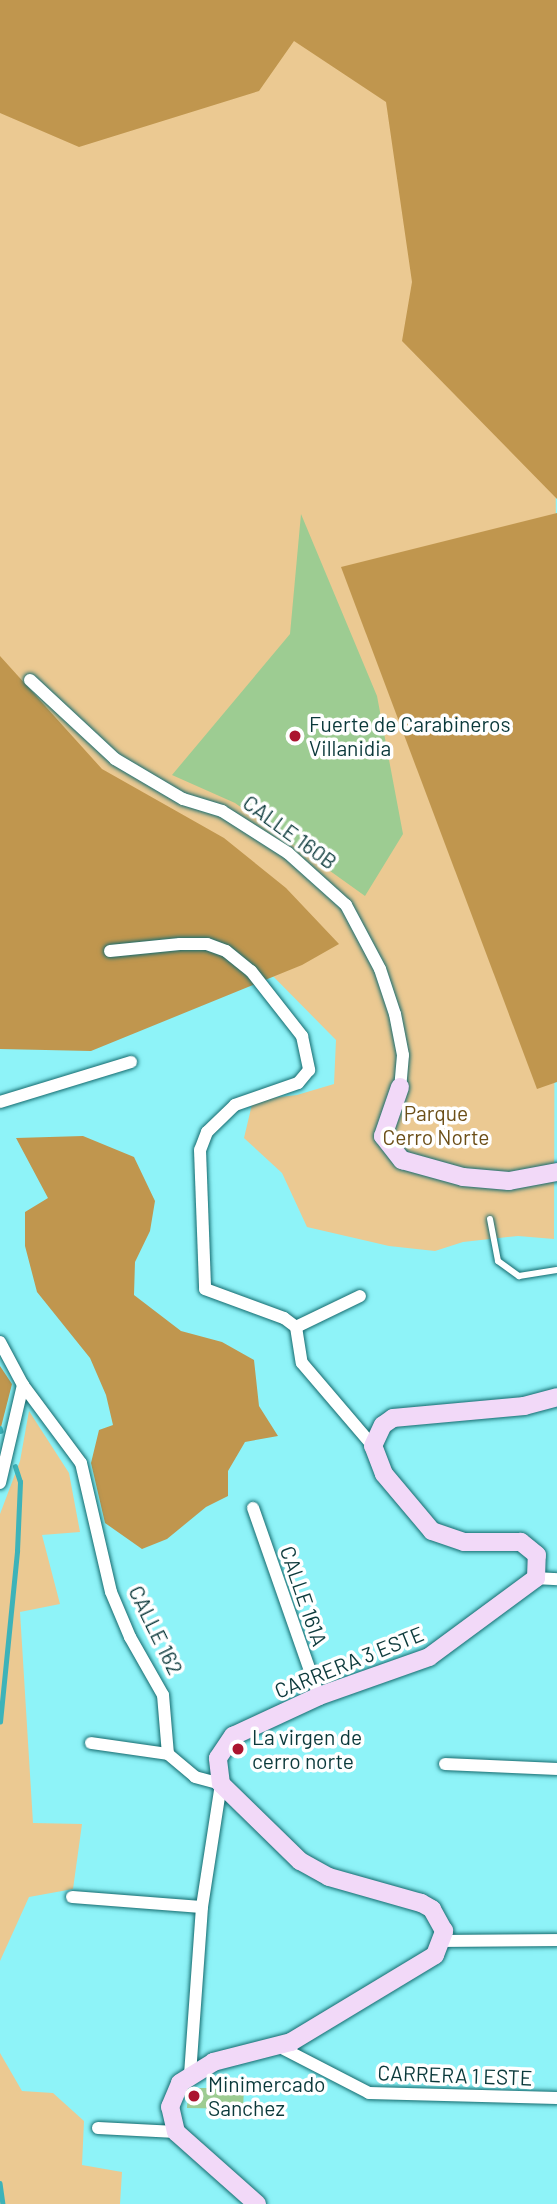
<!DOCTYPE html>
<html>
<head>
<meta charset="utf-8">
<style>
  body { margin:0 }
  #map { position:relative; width:557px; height:2204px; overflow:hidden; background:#8ef3f8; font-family:Barlow,sans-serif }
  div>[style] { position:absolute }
  .green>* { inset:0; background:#ebc992 }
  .forest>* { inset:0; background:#c0964e }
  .stream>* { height:4.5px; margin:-2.25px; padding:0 2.25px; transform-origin:2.25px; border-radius:2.25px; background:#3db3b9 }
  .building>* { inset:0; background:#9dcc92 }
  .roads { filter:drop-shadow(0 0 2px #146a6e) drop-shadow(0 0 2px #146a6e) }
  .lane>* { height:6px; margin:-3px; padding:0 3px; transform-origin:3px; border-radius:3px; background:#fff }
  .street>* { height:12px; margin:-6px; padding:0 6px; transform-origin:6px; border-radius:6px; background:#fff }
  .secondary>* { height:18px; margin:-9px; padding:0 9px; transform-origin:9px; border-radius:9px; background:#f2d9f8 }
  .dots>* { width:19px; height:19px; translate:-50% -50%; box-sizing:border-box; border:4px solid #fff; border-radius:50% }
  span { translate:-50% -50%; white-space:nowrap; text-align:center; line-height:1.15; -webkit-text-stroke:7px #fff; paint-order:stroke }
  .poi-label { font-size:21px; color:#0b393b }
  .left { translate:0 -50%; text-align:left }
  .street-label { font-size:21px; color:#0b393b }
  .park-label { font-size:21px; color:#6c4f18 }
</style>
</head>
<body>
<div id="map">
  <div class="green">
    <div style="clip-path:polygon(0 0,557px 0,554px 1239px,518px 1236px,463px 1242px,435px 1251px,389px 1246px,307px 1227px,282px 1173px,244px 1138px,253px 1100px,297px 1095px,334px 1084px,336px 1040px,263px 966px,0 890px)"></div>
    <div style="clip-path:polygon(29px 1411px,69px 1473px,80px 1532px,42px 1535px,60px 1604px,20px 1612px,33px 1823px,82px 1824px,73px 1889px,29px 1897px,0 1961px,0 1514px,20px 1461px)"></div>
    <div style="clip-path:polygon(0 2053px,22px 2091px,53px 2093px,84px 2121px,82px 2165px,122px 2172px,120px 2204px,0 2204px)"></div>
  </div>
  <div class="forest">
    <div style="clip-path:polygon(0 0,557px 0,557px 499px,402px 341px,412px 282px,386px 102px,294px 41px,259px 91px,79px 147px,0 113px)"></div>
    <div style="clip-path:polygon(557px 513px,557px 1082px,537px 1089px,341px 567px)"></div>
    <div style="clip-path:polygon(0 656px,102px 769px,224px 838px,286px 888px,339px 944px,302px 965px,91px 1051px,0 1049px)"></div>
    <div style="clip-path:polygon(83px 1136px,134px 1157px,155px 1201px,150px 1231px,135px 1262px,134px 1295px,181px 1331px,222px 1342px,254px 1360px,259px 1406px,278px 1436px,245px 1442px,228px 1471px,228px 1496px,206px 1507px,167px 1539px,142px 1549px,105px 1523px,91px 1463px,99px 1430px,113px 1425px,106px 1395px,90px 1358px,37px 1292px,25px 1246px,25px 1212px,48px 1198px,16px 1138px)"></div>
    <div style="clip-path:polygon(0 1366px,12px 1384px,0 1431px)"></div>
  </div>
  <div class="stream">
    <div style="left:0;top:1428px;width:3px;rotate:72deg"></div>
    <div style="left:0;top:1722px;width:172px;rotate:-84.3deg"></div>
    <div style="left:17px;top:1551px;width:69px;rotate:-87.5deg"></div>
    <div style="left:20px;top:1482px;width:16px;rotate:-108deg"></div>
    <div style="left:0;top:2183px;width:21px;rotate:82deg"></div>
  </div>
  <div class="building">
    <div style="clip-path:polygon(301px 514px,377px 696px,403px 834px,365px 896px,235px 803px,172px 775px,290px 634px)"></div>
    <div style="clip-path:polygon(194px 2088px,244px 2088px,243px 2109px,187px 2108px,188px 2094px)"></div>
  </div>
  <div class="roads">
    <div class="lane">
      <div style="left:490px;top:1219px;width:43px;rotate:79.2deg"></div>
      <div style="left:498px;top:1261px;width:26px;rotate:36deg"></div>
      <div style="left:519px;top:1276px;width:38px;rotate:-9deg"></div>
    </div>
    <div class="street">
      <div style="left:30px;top:680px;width:116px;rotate:42.9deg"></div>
      <div style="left:115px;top:759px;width:79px;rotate:30.5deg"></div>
      <div style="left:183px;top:799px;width:41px;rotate:17.1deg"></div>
      <div style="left:222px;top:811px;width:78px;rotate:32.5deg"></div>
      <div style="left:288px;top:853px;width:78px;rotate:41.9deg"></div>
      <div style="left:346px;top:905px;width:72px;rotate:62deg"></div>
      <div style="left:380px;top:969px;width:47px;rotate:71.6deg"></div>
      <div style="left:395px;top:1014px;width:42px;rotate:79deg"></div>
      <div style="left:403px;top:1055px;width:32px;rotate:95deg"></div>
      <div style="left:110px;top:951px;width:70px;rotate:-5.7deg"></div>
      <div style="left:180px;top:944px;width:27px"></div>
      <div style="left:207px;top:944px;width:20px;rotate:20deg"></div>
      <div style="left:226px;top:951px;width:32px;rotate:39deg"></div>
      <div style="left:251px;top:971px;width:83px;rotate:51.9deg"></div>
      <div style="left:302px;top:1036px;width:35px;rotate:78deg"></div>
      <div style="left:309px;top:1070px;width:17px;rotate:130deg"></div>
      <div style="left:298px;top:1083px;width:67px;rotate:160.8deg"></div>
      <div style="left:235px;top:1105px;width:39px;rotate:136deg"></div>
      <div style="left:207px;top:1132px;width:19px;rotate:111deg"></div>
      <div style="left:200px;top:1150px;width:139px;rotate:87.9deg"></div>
      <div style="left:205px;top:1289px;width:84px;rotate:20.2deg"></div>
      <div style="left:284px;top:1318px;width:15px;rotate:37deg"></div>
      <div style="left:0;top:1102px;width:137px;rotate:-17deg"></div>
      <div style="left:296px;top:1327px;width:36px;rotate:81deg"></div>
      <div style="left:302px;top:1363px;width:109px;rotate:49.5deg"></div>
      <div style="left:296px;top:1327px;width:71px;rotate:-25.8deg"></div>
      <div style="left:0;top:1342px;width:49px;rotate:61.9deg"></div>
      <div style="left:23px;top:1385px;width:97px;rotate:53.4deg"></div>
      <div style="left:81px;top:1463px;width:132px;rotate:76.9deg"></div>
      <div style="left:111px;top:1592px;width:49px;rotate:67.1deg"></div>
      <div style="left:130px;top:1637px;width:67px;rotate:60.4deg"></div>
      <div style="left:163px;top:1695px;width:59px;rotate:85.2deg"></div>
      <div style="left:168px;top:1754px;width:35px;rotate:40deg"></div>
      <div style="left:195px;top:1777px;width:27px;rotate:15deg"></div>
      <div style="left:221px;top:1784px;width:124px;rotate:98.8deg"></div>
      <div style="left:202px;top:1907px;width:167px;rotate:94.1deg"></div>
      <div style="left:0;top:1483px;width:101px;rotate:-76.8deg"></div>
      <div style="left:253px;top:1508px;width:199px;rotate:70.7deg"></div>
      <div style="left:536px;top:1578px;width:21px;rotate:3deg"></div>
      <div style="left:91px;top:1743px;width:78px;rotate:8.1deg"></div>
      <div style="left:445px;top:1764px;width:112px;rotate:2.6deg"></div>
      <div style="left:72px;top:1897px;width:130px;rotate:4.4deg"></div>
      <div style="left:443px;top:1941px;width:114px;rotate:-0.5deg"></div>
      <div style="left:278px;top:2046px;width:102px;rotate:27.3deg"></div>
      <div style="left:369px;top:2093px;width:188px;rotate:1.5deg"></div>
      <div style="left:98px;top:2128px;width:78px;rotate:2.9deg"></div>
    </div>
    <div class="secondary">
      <div style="left:400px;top:1087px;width:52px;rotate:109.1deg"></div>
      <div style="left:383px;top:1136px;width:31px;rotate:52deg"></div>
      <div style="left:402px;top:1160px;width:63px;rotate:15.6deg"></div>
      <div style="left:463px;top:1177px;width:46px;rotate:5deg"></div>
      <div style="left:509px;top:1181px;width:49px;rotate:-10.6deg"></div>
      <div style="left:257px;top:2204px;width:108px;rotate:-138.4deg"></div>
      <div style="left:176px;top:2132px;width:26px;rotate:-103deg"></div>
      <div style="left:170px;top:2107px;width:26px;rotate:-67deg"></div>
      <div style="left:180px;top:2083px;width:39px;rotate:-32deg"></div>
      <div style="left:213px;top:2062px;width:81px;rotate:-14.4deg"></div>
      <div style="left:291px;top:2042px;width:168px;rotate:-31.1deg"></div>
      <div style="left:435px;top:1955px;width:26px;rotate:-69deg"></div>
      <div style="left:444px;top:1931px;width:25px;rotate:-119deg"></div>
      <div style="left:432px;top:1909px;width:13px;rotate:-151deg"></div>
      <div style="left:421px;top:1903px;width:96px;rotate:-164.2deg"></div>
      <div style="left:329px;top:1877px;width:33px;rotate:-151deg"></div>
      <div style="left:300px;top:1861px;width:110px;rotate:-135.7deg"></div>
      <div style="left:221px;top:1784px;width:26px;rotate:-97deg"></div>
      <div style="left:218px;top:1758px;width:27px;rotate:-56deg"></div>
      <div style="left:233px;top:1736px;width:95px;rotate:-24.9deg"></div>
      <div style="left:319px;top:1696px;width:117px;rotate:-19.5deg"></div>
      <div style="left:429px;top:1657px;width:133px;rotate:-36.4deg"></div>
      <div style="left:536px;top:1578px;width:23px;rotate:-88deg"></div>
      <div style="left:537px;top:1555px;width:21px;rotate:-141deg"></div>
      <div style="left:521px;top:1542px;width:57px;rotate:180deg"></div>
      <div style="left:464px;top:1542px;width:34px;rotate:-161deg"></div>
      <div style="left:432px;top:1531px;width:75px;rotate:-130.1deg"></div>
      <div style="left:384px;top:1474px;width:30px;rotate:-111deg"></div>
      <div style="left:373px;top:1446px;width:23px;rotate:-65deg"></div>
      <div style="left:383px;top:1425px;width:12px;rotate:-35deg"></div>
      <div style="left:393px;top:1418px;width:132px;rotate:-5.2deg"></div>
      <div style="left:524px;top:1406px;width:34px;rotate:-15deg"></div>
    </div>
  </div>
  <div class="dots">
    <div style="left:295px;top:736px;background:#ab142f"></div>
    <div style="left:238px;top:1749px;background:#ab142f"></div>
    <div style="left:194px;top:2096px;background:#ab142f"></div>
  </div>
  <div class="poi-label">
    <span class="left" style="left:309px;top:736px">Fuerte de Carabineros<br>Villanidia</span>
    <span class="left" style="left:252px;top:1749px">La virgen de<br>cerro norte</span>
    <span class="left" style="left:208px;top:2096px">Minimercado<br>Sanchez</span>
  </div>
  <div class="street-label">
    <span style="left:290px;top:832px;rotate:36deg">CALLE 160B</span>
    <span style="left:304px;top:1596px;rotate:71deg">CALLE 161A</span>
    <span style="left:156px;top:1630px;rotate:64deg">CALLE 162</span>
    <span style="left:349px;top:1662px;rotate:-22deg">CARRERA 3 ESTE</span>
    <span style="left:455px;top:2075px;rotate:2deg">CARRERA 1 ESTE</span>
  </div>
  <div class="park-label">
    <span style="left:436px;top:1125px">Parque<br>Cerro Norte</span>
  </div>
</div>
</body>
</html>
